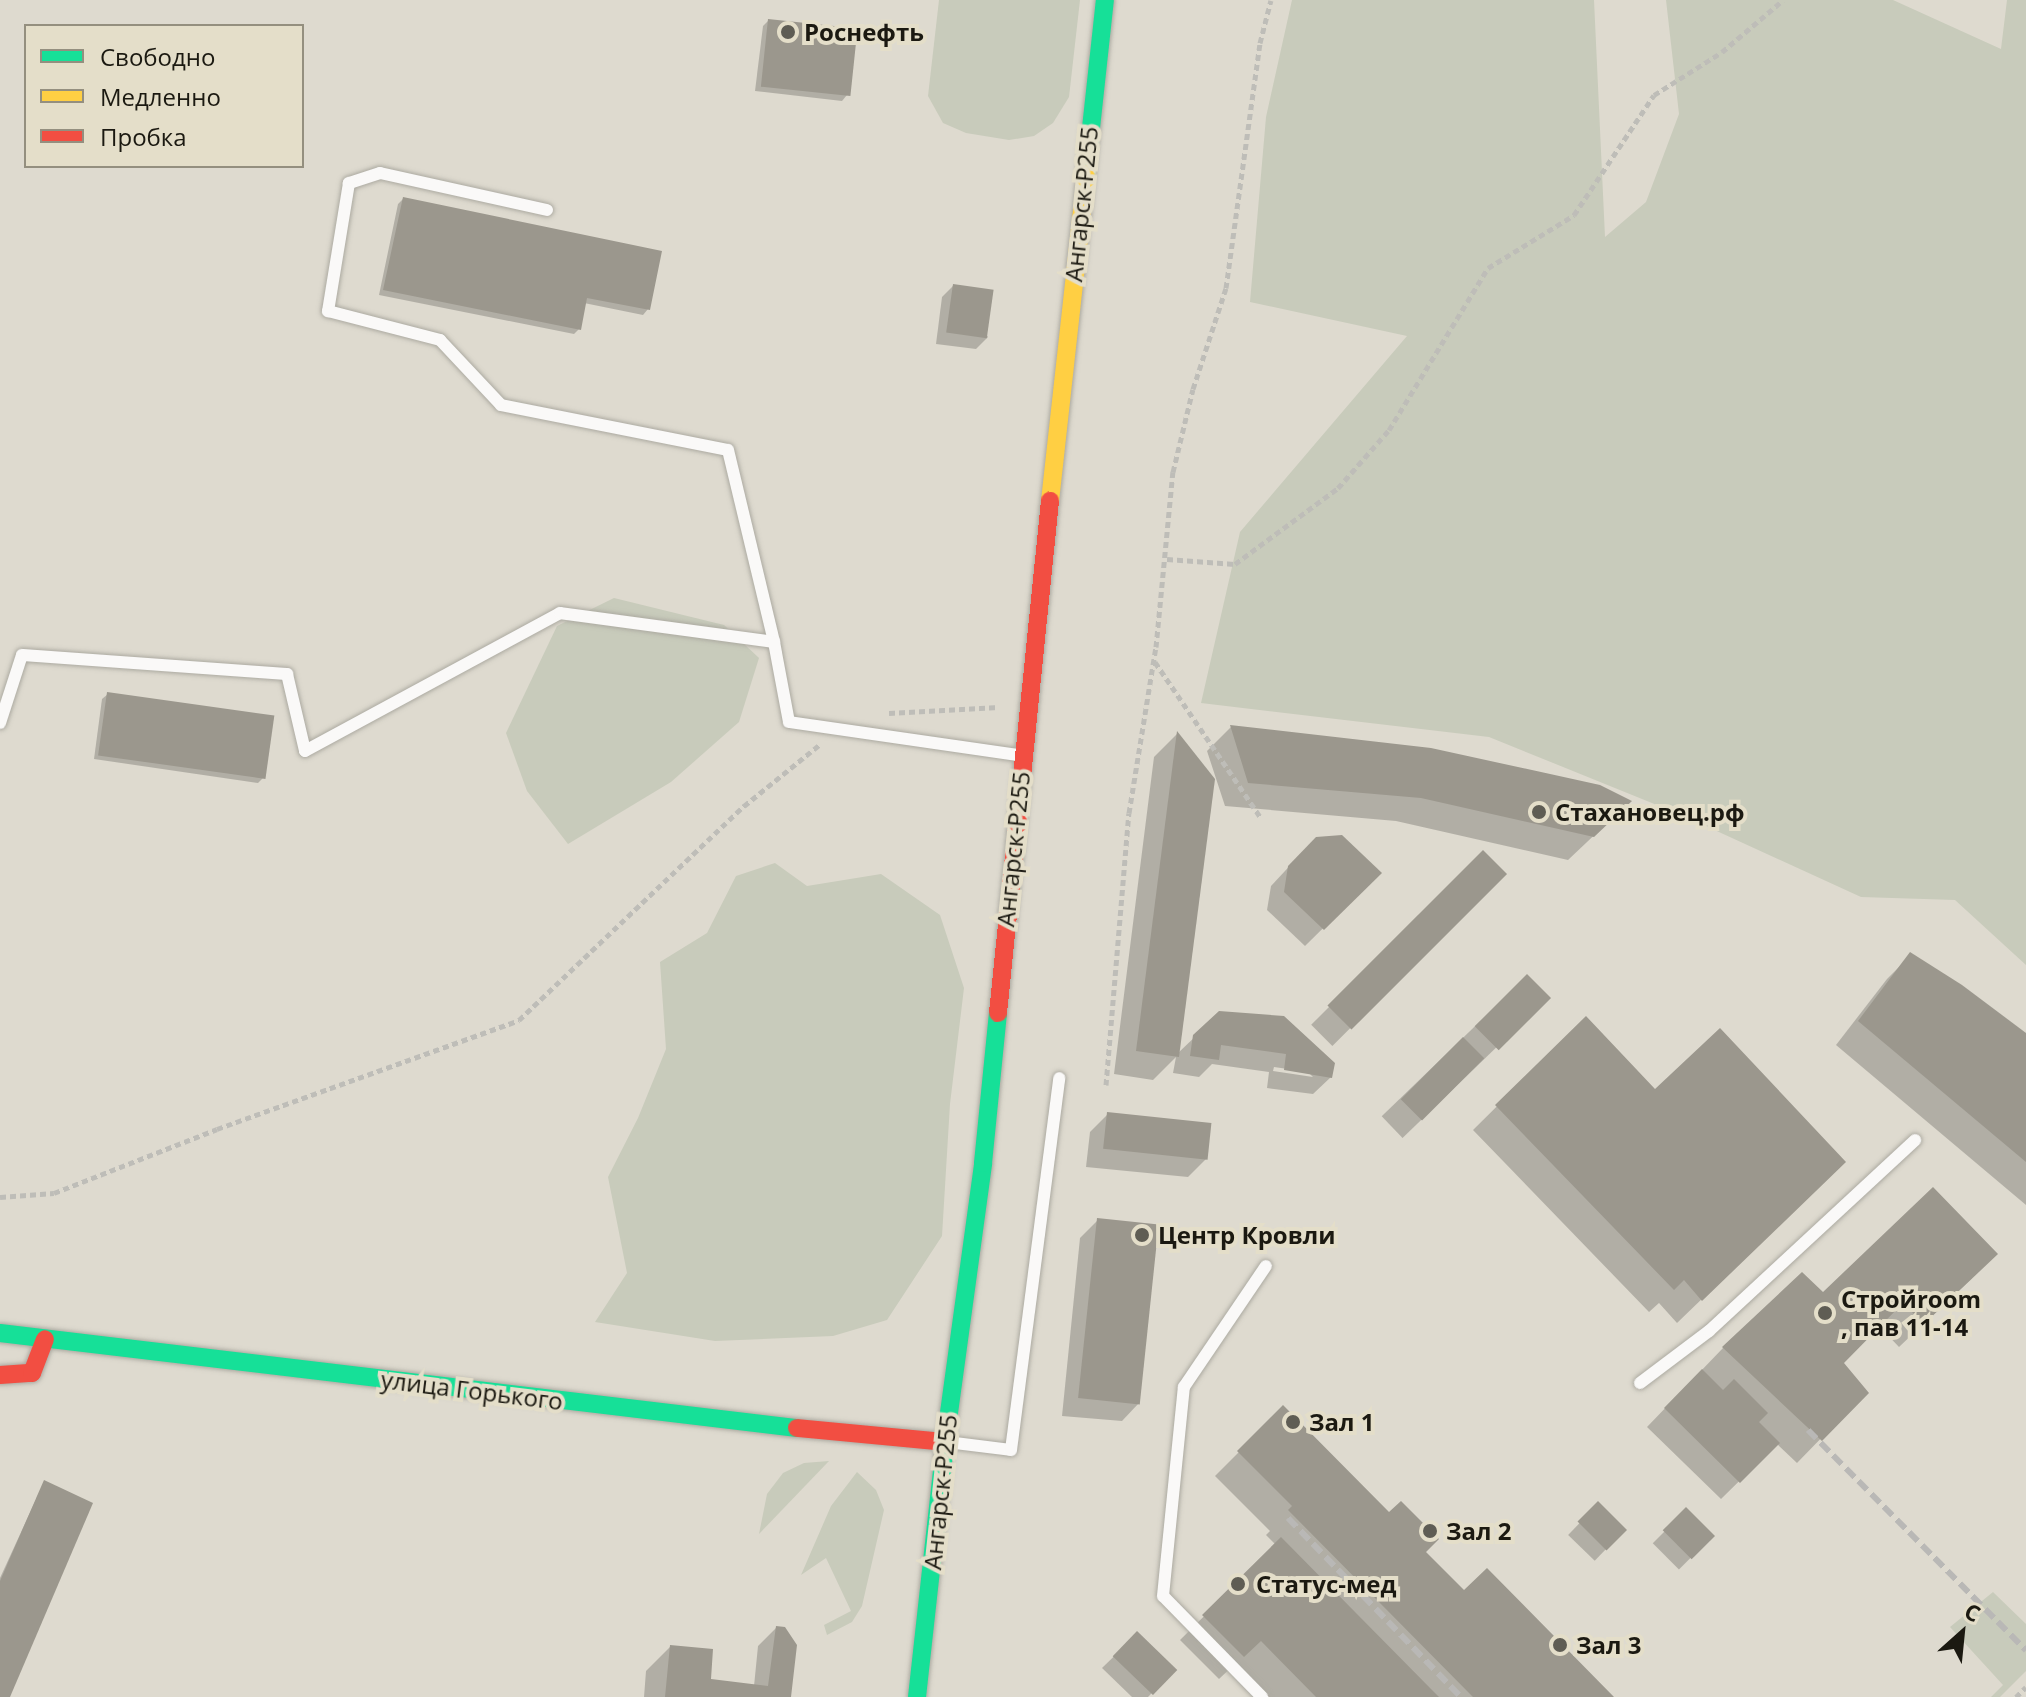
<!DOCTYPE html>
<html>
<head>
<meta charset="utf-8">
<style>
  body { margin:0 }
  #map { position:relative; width:2026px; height:1697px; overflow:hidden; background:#dedacf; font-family:"Open Sans",sans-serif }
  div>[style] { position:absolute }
  .green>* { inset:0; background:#c8cbbb }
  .shadow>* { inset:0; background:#0003; transform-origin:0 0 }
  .building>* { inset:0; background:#9b978d; transform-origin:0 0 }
  .path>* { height:5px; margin-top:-2.5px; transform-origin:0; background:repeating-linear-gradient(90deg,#bebdb8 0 6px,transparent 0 10px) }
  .roads { filter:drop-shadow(0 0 2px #acaaa1) drop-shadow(0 0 2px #acaaa1) }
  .lane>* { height:12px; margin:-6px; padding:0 6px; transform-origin:6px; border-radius:6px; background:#faf9f8 }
  .fast>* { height:18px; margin:-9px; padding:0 9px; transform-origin:9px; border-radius:9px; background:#16e098 }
  .slow>* { height:18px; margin:-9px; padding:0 9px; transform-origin:9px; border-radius:9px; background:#ffcf43 }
  .jam>* { height:18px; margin:-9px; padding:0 9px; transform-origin:9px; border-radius:9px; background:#f24e42 }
  .rail>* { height:6px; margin-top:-3px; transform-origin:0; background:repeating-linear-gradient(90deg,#b9b8b6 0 12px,transparent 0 18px) }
  .dots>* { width:22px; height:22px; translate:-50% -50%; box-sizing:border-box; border:4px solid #e4dec9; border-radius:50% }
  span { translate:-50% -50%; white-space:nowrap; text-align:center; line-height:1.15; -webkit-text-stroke:8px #e4dec9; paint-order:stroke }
  .poi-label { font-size:24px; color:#1b1911; font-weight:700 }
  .left { translate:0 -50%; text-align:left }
  .street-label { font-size:24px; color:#1b1911 }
  .legend { position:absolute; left:24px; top:24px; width:280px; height:144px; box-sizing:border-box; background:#e4dec9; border:2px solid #948f7f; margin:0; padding:10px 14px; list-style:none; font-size:24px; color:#1b1911 }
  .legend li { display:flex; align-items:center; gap:16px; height:40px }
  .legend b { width:40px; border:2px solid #948f7f }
  .north { position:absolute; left:1922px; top:1593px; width:80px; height:80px; -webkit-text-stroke:6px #e4dec9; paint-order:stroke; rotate:27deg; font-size:22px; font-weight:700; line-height:32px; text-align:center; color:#1b1911 }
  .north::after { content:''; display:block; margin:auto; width:28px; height:36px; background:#1b1911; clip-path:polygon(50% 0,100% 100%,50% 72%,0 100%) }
</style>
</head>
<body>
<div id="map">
  <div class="green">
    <div style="clip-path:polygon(939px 0,1080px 0,1069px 97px,1053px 123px,1034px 136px,1009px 140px,966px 133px,943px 123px,928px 96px)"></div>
    <div style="clip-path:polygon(1292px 0,1594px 0,1605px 237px,1646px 202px,1679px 114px,1666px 0,1893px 0,2001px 49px,2007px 0,2026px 0,2026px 965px,1955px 900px,1861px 897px,1684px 816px,1489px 737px,1201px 703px,1240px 532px,1407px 336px,1250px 302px,1266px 117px)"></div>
    <div style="clip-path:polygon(614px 598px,724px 625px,759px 658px,739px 722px,671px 782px,568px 844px,527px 791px,506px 733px,557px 626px)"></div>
    <div style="clip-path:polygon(775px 863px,807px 886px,881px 874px,940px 915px,964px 988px,950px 1104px,942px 1236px,887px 1320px,833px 1336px,715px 1341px,595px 1322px,627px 1273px,608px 1177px,638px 1118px,666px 1049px,660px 962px,707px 933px,736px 876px)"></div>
    <div style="clip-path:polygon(829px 1461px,759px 1534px,767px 1494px,783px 1473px,804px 1463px)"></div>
    <div style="clip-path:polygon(857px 1472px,876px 1490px,884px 1510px,862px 1606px,852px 1622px,827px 1635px,824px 1625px,851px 1611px,826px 1558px,801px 1575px,831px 1506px)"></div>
    <div style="clip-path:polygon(1993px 1592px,2026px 1624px,2026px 1671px,2000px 1697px,1991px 1697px,2003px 1685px,1950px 1627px)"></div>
  </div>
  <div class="shadow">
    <div style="clip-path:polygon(768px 21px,847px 95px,842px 101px,755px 91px,763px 26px)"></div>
    <div style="clip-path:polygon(403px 199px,648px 309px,643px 315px,584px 303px,579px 329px,574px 334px,379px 295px,398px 204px)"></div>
    <div style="clip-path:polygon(953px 286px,988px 337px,976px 349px,936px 344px,942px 297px)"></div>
    <div style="clip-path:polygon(108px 694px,263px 778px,258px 783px,94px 759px,102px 699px)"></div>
    <div style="clip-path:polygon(1231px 727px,1431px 750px,1605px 825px,1568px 860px,1396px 821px,1225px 806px,1207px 751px)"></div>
    <div style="clip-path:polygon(evenodd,1177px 734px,1177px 1054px,1220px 1013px,1331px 1077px,1313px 1094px,1267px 1088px,1269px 1072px,1212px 1064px,1199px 1077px,1173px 1073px,1176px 1057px,1153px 1080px,1114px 1074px,1154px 757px,1177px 734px,1274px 1067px,1308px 1072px,1313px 1077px,1273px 1071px,1274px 1067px)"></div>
    <div style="left:1483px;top:853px;width:30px;height:243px;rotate:45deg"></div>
    <div style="clip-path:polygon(1298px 857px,1379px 873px,1305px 946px,1267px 910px,1271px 886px)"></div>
    <div style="clip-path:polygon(1911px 955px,2026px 1035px,2026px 1205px,1836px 1045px,1887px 979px)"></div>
    <div style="left:1527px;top:976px;width:30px;height:202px;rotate:46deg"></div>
    <div style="clip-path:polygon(1586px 1018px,1654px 1092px,1819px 1186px,1677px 1323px,1659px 1303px,1649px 1312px,1473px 1130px)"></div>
    <div style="clip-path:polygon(1108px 1114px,1206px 1159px,1188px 1177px,1086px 1167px,1090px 1132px)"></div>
    <div style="clip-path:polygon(1098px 1220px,1139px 1403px,1122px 1421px,1062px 1416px,1080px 1238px)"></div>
    <div style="clip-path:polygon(1972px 1278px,1899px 1347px,1878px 1325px,1842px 1363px,1866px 1392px,1797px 1463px,1777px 1444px,1721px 1499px,1647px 1427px,1723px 1348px,1823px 1295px)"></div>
    <div style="clip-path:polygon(1283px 1408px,1464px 1592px,1611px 1697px,1269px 1697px,1236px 1663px,1219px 1679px,1180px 1640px,1276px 1545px,1266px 1535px,1270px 1531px,1215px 1476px)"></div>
    <div style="clip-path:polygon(44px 1482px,8px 1697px,0 1697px,0 1578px)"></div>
    <div style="left:1598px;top:1504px;width:37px;height:43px;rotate:44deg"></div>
    <div style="left:1686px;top:1510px;width:37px;height:47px;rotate:45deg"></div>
    <div style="clip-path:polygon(776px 1628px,789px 1697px,644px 1697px,646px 1671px,670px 1647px,708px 1685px,754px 1686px,758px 1646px)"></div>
    <div style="clip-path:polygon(1137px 1634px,1174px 1670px,1148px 1697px,1132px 1697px,1102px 1668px)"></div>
  </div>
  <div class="building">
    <div style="left:768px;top:19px;width:90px;height:68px;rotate:6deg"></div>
    <div style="clip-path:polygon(403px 197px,662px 251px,650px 310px,587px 298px,581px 330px,383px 290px)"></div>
    <div style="left:953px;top:284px;width:41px;height:49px;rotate:8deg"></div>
    <div style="left:107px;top:692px;width:169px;height:64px;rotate:8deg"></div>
    <div style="clip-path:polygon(1230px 725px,1431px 748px,1600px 785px,1632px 801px,1594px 837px,1421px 798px,1248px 783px)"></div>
    <div style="clip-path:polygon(1177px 731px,1215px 779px,1179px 1057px,1136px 1051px)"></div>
    <div style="clip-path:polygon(1342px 835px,1382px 873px,1324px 930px,1284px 892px,1288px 866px,1316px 837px)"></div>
    <div style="left:1483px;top:850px;width:34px;height:220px;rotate:45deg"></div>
    <div style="clip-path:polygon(1910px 952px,1962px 985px,2026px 1033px,2026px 1162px,1858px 1021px)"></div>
    <div style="left:1527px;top:974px;width:34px;height:74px;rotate:45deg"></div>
    <div style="clip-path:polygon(1219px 1011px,1284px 1016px,1335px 1063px,1332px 1078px,1284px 1070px,1286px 1054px,1221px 1045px,1219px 1060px,1190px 1056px,1193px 1035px)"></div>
    <div style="clip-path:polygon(1586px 1016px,1655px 1089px,1720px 1028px,1846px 1162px,1702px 1301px,1684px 1280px,1674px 1290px,1495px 1105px)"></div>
    <div style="left:1463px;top:1037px;width:30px;height:88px;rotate:45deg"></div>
    <div style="left:1107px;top:1112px;width:105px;height:37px;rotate:6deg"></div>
    <div style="clip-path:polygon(1933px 1187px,1998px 1254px,1924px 1324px,1903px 1303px,1844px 1363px,1869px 1393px,1822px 1441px,1722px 1347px,1802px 1272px,1823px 1292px)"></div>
    <div style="left:1097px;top:1218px;width:62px;height:181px;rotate:6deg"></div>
    <div style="clip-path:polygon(1702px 1369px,1723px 1390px,1734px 1379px,1768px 1413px,1759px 1422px,1780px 1443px,1740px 1483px,1664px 1408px)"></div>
    <div style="clip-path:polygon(1283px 1405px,1389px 1512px,1401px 1501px,1439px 1539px,1426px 1552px,1464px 1590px,1487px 1568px,1614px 1697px,1473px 1697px,1288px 1510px,1292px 1506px,1237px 1451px)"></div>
    <div style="clip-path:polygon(44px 1480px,93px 1503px,10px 1697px,0 1697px,0 1581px)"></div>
    <div style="left:1598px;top:1501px;width:41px;height:29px;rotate:45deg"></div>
    <div style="left:1686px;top:1507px;width:41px;height:33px;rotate:45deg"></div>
    <div style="clip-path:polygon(1281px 1537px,1431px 1689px,1439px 1697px,1316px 1697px,1261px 1641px,1244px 1657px,1202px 1615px)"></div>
    <div style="clip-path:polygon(776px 1626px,785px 1627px,797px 1645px,791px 1697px,665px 1697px,670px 1645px,713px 1649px,711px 1679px,768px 1686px)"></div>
    <div style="left:1137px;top:1631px;width:56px;height:35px;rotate:44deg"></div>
  </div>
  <div class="path">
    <div style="left:1167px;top:559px;width:68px;rotate:4.2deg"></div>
    <div style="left:1235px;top:564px;width:128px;rotate:-36.4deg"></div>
    <div style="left:1338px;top:488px;width:77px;rotate:-48.7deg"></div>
    <div style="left:1389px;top:430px;width:190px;rotate:-58.6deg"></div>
    <div style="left:1488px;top:268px;width:101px;rotate:-31.6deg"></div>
    <div style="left:1574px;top:215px;width:144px;rotate:-56.3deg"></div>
    <div style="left:1654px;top:95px;width:80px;rotate:-32.3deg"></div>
    <div style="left:1722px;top:52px;width:80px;rotate:-40.4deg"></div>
    <div style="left:1155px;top:662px;width:189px;rotate:55.8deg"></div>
    <div style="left:889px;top:713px;width:110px;rotate:-3.1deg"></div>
    <div style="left:1106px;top:1085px;width:273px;rotate:-85.2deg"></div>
    <div style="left:1129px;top:813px;width:168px;rotate:-80.8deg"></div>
    <div style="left:1156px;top:647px;width:176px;rotate:-84.5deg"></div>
    <div style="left:1173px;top:472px;width:85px;rotate:-76.5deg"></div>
    <div style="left:1193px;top:389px;width:106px;rotate:-71.9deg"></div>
    <div style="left:1226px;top:288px;width:247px;rotate:-82.1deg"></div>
    <div style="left:1260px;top:43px;width:44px;rotate:-75.7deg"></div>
    <div style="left:0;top:1197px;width:54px;rotate:-4.2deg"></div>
    <div style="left:54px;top:1193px;width:175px;rotate:-21.4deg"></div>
    <div style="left:217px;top:1129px;width:321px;rotate:-19.8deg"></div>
    <div style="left:519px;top:1020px;width:311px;rotate:-43.6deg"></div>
    <div style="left:744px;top:806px;width:97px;rotate:-39.1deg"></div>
    <div style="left:2016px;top:1697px;width:14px;rotate:-45deg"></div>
  </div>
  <div class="roads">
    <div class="lane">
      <div style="left:547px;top:210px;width:171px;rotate:-167.5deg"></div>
      <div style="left:380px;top:173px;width:33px;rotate:162deg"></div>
      <div style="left:349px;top:183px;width:130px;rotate:99.3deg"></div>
      <div style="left:328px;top:311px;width:116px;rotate:14.5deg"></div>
      <div style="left:440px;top:340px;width:89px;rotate:46.8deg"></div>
      <div style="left:501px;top:405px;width:231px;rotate:11.2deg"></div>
      <div style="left:728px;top:450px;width:197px;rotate:76.5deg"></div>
      <div style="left:0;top:723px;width:71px;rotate:-72.1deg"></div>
      <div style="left:22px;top:655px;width:266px;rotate:4.1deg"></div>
      <div style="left:287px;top:674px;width:79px;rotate:76.8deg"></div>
      <div style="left:305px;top:751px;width:290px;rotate:-28.4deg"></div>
      <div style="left:560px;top:613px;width:216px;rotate:7.7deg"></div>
      <div style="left:774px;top:642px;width:81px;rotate:79.4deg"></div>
      <div style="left:789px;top:722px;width:232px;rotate:8.2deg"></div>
      <div style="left:1640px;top:1383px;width:86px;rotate:-37deg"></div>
      <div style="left:1709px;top:1331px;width:281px;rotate:-42.8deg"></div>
      <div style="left:947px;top:1442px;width:64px;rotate:7.1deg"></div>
      <div style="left:1011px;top:1450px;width:375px;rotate:-82.6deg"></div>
      <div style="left:1262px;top:1697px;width:141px;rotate:-134.4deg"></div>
      <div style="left:1163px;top:1596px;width:210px;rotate:-84.3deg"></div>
      <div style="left:1184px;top:1387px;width:146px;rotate:-55.9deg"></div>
    </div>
    <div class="fast">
      <div style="left:1086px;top:174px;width:175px;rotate:-83.8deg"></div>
      <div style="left:0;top:1333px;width:803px;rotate:6.8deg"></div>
      <div style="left:917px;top:1697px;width:257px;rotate:-83.7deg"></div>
      <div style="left:945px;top:1442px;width:282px;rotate:-82.2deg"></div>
      <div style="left:983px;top:1163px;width:151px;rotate:-84.3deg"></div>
    </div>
    <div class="slow">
      <div style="left:1050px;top:501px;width:329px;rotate:-83.7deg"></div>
    </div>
    <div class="jam">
      <div style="left:998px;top:1013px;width:515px;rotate:-84.2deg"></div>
      <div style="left:0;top:1375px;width:32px;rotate:-4deg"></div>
      <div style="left:32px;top:1373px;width:36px;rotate:-69deg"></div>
      <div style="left:797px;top:1428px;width:149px;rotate:5.4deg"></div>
    </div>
  </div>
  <div class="rail">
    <div style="left:1808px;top:1430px;width:310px;rotate:45.3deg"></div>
    <div style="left:1288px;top:1518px;width:249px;rotate:46deg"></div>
  </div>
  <div class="dots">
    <div style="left:788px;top:32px;background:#5f5d54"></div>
    <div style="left:1539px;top:812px;background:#5f5d54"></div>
    <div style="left:1142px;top:1235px;background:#5f5d54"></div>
    <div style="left:1825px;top:1313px;background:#5f5d54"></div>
    <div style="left:1293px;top:1422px;background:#5f5d54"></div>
    <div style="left:1430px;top:1531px;background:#5f5d54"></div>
    <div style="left:1238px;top:1584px;background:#5f5d54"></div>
    <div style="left:1560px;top:1645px;background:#5f5d54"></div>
  </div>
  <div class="poi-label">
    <span class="left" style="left:804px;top:32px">Роснефть</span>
    <span class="left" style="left:1555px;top:812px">Стахановец.рф</span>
    <span class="left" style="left:1158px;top:1235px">Центр Кровли</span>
    <span class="left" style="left:1841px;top:1313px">Стройroom<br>, пав 11-14</span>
    <span class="left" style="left:1309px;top:1422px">Зал 1</span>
    <span class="left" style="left:1446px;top:1531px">Зал 2</span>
    <span class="left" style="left:1256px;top:1584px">Статус-мед</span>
    <span class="left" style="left:1576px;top:1645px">Зал 3</span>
  </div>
  <div class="street-label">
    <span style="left:1081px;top:204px;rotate:-84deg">Ангарск-Р255</span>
    <span style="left:1013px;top:849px;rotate:-84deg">Ангарск-Р255</span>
    <span style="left:472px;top:1390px;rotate:7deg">улица Горького</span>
    <span style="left:940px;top:1492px;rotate:-84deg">Ангарск-Р255</span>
  </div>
  <ul class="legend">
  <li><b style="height:10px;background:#16e098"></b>Свободно</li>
  <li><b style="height:10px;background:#ffcf43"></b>Медленно</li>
  <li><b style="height:10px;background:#f24e42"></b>Пробка</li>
  </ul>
  <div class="north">С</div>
</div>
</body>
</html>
